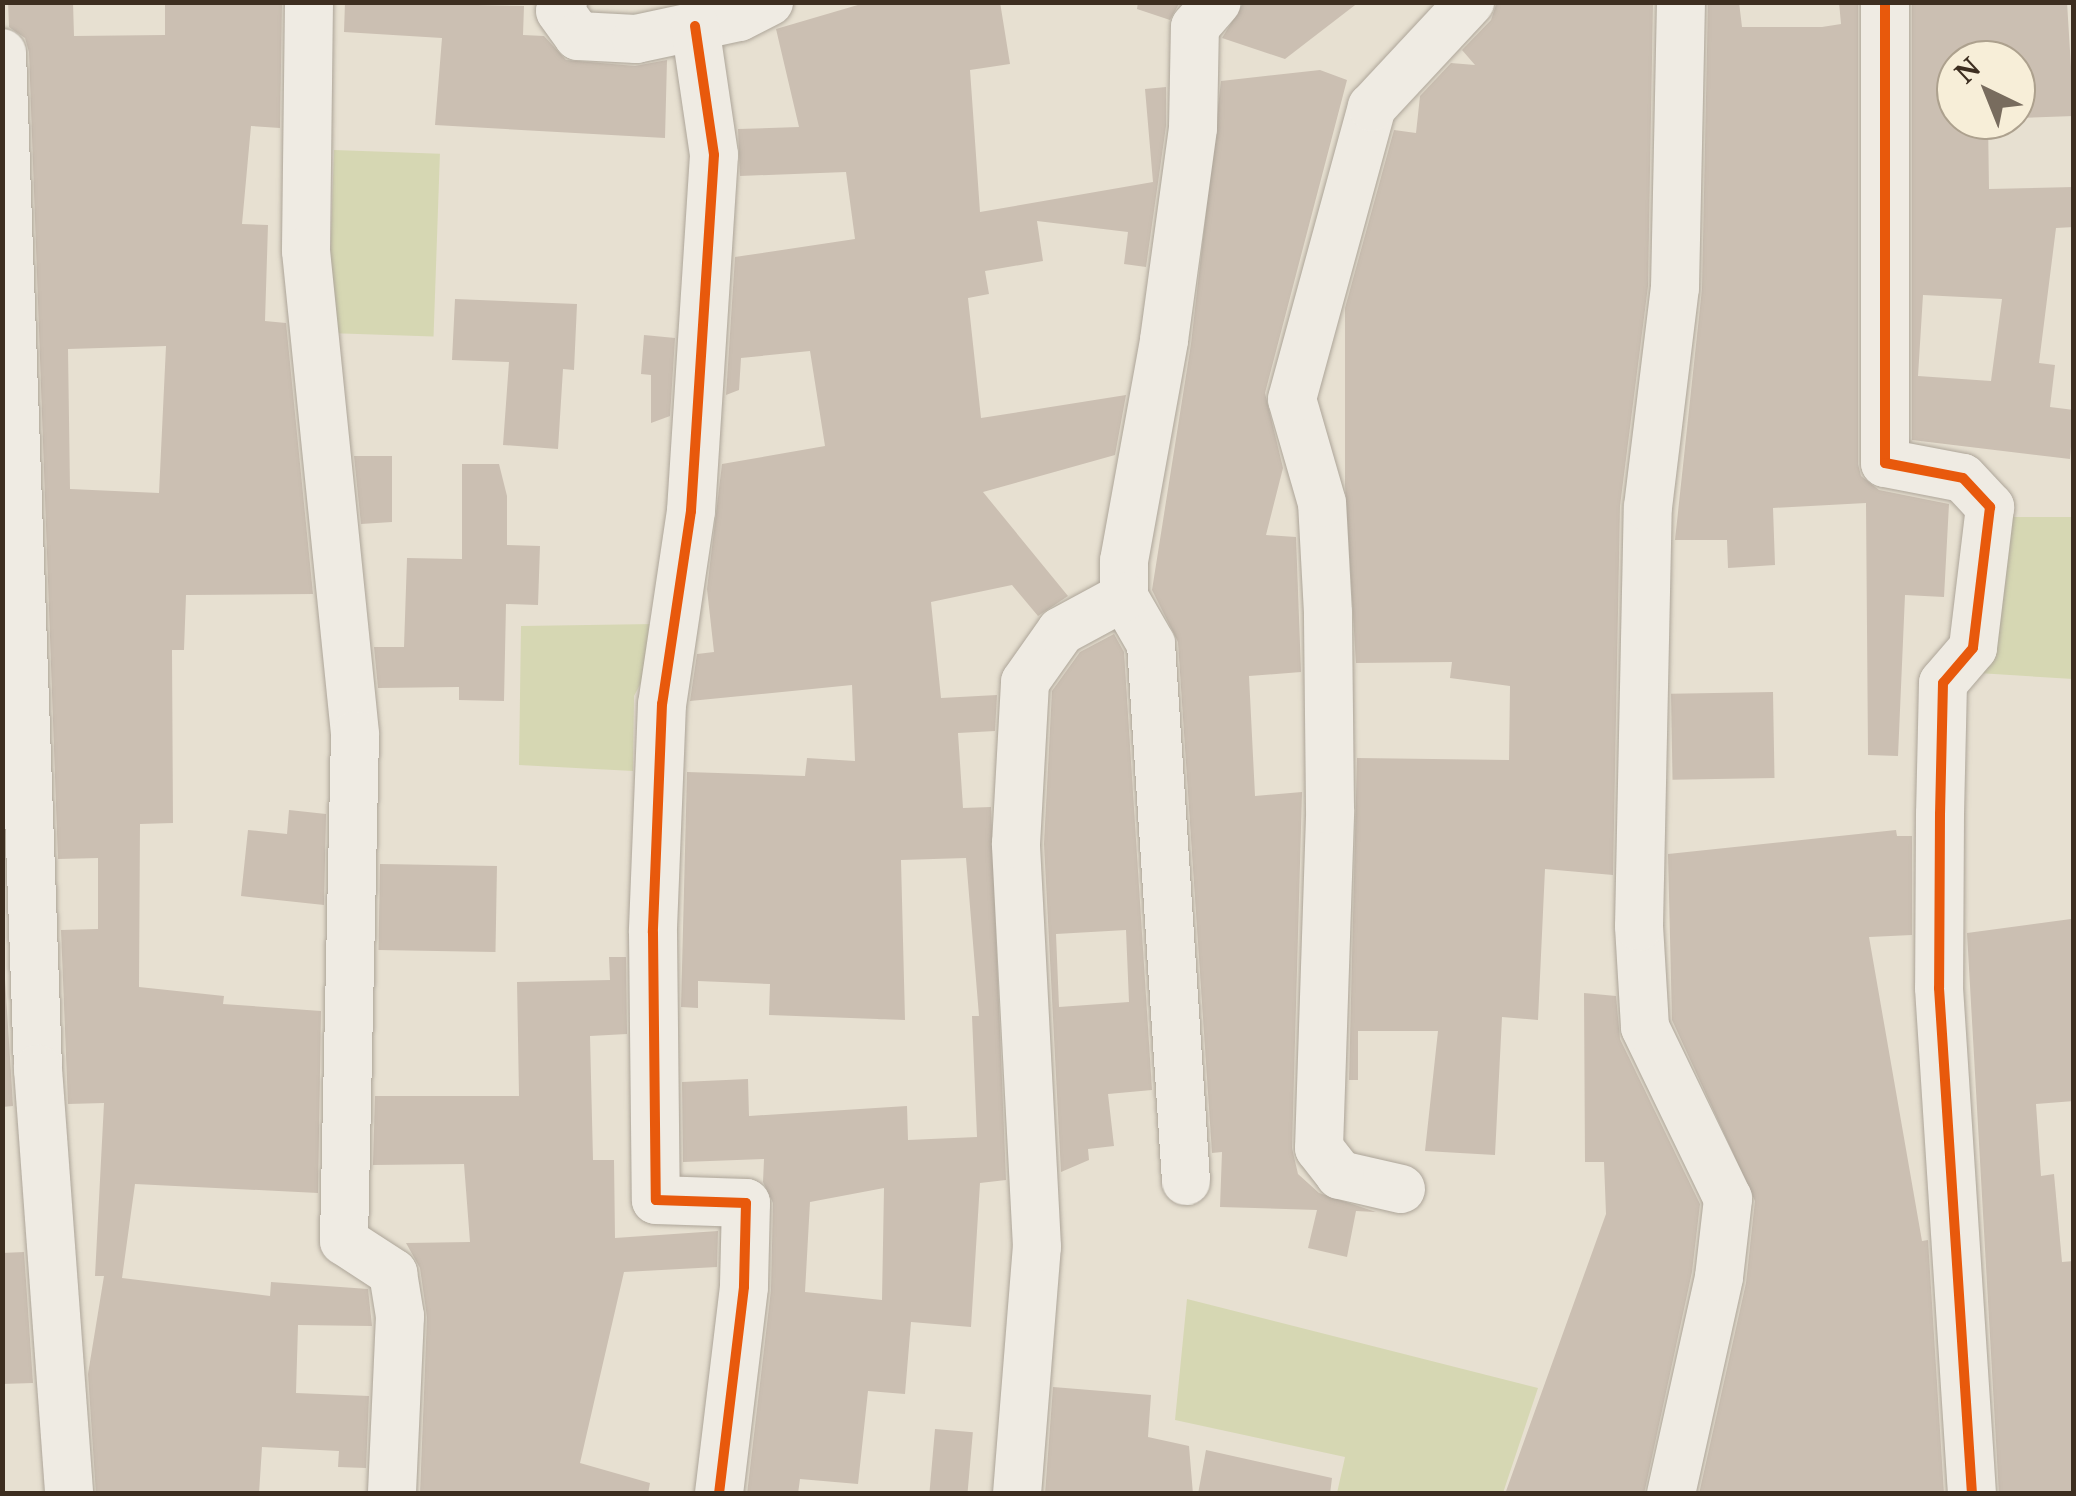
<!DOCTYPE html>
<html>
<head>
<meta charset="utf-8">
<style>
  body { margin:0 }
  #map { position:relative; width:2076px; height:1496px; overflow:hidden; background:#e7e0d1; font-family:"Noto Serif",serif }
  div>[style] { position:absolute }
  .green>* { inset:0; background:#d6d7b3; transform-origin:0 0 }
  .building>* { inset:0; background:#cbbfb2; transform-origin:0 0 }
  .roads { filter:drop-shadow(0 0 2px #ada599) drop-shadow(0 0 2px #ada599) }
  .street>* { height:48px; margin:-24px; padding:0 24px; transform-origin:24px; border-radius:24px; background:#efebe3 }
  .cycleway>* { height:10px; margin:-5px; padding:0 5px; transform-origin:5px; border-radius:5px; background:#e8590c }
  span { translate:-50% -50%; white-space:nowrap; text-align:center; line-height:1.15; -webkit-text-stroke:9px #f7eed8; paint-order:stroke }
  .frame { position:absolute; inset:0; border:5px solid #3d2e20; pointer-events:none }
  .north { position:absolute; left:1936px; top:40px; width:100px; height:100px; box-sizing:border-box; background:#f7eed8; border:2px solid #ada18e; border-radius:50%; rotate:317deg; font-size:28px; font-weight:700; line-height:40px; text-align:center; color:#3d2e20 }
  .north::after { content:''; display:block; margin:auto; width:35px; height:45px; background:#786c5e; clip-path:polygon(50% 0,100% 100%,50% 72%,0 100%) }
</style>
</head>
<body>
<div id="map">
  <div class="green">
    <div style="left:334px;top:150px;width:106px;height:183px;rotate:2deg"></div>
    <div style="clip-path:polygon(2073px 506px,2073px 679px,1978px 673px,2012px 517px,2071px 517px)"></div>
    <div style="clip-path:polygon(654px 624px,655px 656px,634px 696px,633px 771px,519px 765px,521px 626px)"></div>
    <div style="clip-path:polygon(1187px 1299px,1538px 1388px,1503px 1493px,1337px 1493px,1345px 1457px,1175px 1420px)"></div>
  </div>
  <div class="building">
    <div style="clip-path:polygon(evenodd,8px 2px,73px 2px,74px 36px,165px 35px,165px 2px,282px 2px,280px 128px,251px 126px,242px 224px,268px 225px,265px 321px,286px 323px,313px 594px,186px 595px,184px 650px,172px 650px,173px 823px,140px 824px,139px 987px,224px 996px,223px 1004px,321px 1011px,318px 1193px,135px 1184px,122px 1278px,270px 1296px,271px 1282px,368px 1289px,372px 1326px,298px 1325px,296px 1393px,369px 1396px,366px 1468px,338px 1467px,339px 1451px,262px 1447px,259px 1494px,96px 1494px,88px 1374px,104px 1276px,95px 1276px,104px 1103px,68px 1104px,61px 930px,98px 929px,98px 858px,58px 859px,29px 52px,25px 38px,9px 27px,8px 2px,166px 346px,159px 493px,70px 489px,68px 349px,166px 346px)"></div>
    <div style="clip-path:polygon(345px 2px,524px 6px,523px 35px,544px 36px,566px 60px,635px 66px,667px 60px,665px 138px,435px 125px,442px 38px,344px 32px)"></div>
    <div style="clip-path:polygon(evenodd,868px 2px,1000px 2px,1010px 64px,970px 70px,980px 212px,1153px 182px,1145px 89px,1166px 87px,1166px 126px,1146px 267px,1124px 264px,1128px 232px,1037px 221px,1043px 261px,985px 271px,989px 294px,968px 298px,981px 418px,1126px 395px,1115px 455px,983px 492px,1068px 596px,1038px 616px,1012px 585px,931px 602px,941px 698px,997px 695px,995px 731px,958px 733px,963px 808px,991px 807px,1006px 1180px,980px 1183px,971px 1327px,911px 1322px,905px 1394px,868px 1391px,858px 1484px,800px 1479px,798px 1494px,747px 1494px,771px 1290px,773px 1203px,763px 1182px,764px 1159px,683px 1162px,682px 1082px,748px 1079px,749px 1116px,907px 1106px,908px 1140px,977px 1137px,972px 1016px,979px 1016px,966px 858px,901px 860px,905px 1020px,769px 1015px,770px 984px,698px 981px,698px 1008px,681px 1007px,687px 772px,805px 776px,807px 758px,855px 761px,852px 685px,690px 701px,697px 654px,714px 652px,707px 589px,722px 464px,825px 446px,810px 351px,741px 358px,739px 390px,726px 395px,735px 257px,855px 239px,846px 172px,740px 176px,738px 129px,799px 127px,776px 29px,868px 2px,884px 1188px,882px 1300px,805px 1292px,810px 1202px,884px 1188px)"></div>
    <div style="clip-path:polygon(1138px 2px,1180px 2px,1170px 20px,1137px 9px)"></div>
    <div style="clip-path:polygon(1244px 2px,1359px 2px,1285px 59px,1222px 38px)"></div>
    <div style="clip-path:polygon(1497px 2px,1653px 2px,1648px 286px,1620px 506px,1613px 875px,1545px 869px,1538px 1020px,1502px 1017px,1495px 1155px,1425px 1151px,1438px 1031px,1358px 1031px,1358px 1080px,1349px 1080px,1357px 758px,1509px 760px,1510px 686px,1450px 678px,1452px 662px,1356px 663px,1345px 485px,1345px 308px,1394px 130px,1416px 133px,1420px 96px,1451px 63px,1475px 65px,1462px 50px,1491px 20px)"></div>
    <div style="clip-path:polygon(1708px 2px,1739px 2px,1742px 27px,1822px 27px,1841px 24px,1839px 2px,1858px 2px,1858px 464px,1861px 476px,1879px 490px,1949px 504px,1944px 597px,1905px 595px,1898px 756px,1868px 755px,1866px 503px,1773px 508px,1775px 565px,1728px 568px,1727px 540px,1675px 540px,1702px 289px)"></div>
    <div style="clip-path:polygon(evenodd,1912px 2px,2067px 2px,2074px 116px,2016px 118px,2016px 60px,1956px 60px,1956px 120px,1988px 120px,1989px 189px,2074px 187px,2074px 227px,2056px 228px,2039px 363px,2055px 365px,2050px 407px,2074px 410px,2070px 459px,1912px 440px,1912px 2px,1923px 295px,2002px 299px,1991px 381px,1918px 376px,1923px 295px)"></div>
    <div style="clip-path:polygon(1320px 70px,1347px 80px,1265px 393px,1283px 468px,1266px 535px,1296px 537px,1301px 672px,1249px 676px,1255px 796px,1302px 792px,1292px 1148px,1298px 1174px,1319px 1193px,1376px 1212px,1356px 1211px,1347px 1257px,1308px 1248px,1317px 1210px,1220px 1207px,1222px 1152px,1212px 1153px,1178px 642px,1152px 590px,1191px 344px,1221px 81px)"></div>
    <div style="clip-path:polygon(455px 299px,577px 304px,574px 370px,563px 369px,558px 449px,503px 445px,509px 362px,452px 360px)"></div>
    <div style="clip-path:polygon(644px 335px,675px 338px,670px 416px,651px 423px,651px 375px,641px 374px)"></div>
    <div style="clip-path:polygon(354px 456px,392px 456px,392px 522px,361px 524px)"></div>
    <div style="clip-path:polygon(462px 464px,499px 464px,507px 496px,507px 545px,540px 546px,538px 605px,506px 604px,504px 701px,459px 700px,459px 687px,378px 688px,374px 647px,404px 647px,407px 558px,462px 559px)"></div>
    <div style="clip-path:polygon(evenodd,1114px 634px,1124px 652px,1152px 1090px,1108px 1094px,1114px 1146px,1088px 1149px,1089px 1160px,1061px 1172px,1044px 844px,1052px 691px,1080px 652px,1114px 634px,1126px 930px,1129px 1002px,1059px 1007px,1056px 934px,1126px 930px)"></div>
    <div style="left:1773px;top:692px;width:86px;height:102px;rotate:89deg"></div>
    <div style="clip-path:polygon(289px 810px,326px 814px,324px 905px,241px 896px,248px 830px,287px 834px)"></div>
    <div style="clip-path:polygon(1896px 830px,1897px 836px,1912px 836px,1912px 935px,1869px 937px,1922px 1241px,1928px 1240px,1944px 1494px,1699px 1494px,1746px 1283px,1755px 1201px,1672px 1020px,1668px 854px)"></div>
    <div style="left:380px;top:864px;width:117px;height:86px;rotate:1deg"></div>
    <div style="clip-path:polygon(2071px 919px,2074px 1101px,2036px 1104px,2041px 1176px,2054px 1174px,2062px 1262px,2074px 1261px,2074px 1494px,1999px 1494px,1967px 933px)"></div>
    <div style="clip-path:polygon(2px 931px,13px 1106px,2px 1107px)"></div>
    <div style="clip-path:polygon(609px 957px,626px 957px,627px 1034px,590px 1036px,593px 1160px,614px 1160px,615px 1238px,718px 1231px,717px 1267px,624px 1272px,580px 1463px,650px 1483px,648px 1494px,420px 1494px,427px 1317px,420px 1268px,406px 1243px,470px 1242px,464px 1164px,373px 1165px,375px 1096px,519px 1096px,517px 982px,610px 980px)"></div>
    <div style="clip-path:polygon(1584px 993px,1616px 996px,1620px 1039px,1700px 1204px,1692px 1272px,1644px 1494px,1505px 1494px,1606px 1214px,1604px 1162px,1585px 1162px)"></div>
    <div style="clip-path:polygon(24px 1252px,33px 1383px,2px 1384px,2px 1253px)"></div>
    <div style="clip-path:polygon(1053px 1387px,1151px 1395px,1148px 1437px,1189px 1446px,1193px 1494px,1045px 1494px)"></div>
    <div style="left:935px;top:1429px;width:38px;height:65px;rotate:5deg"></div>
    <div style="clip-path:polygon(1206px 1450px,1332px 1478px,1330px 1494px,1198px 1494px)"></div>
  </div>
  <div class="roads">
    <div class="street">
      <div style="left:309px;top:2px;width:249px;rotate:90.7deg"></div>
      <div style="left:306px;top:251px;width:486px;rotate:84.2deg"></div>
      <div style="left:355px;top:735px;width:506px;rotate:91.25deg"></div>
      <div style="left:344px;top:1241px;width:59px;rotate:33.1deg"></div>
      <div style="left:393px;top:1273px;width:44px;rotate:80.8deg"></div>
      <div style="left:400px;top:1316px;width:178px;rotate:92.6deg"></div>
      <div style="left:563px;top:2px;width:9px;rotate:108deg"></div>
      <div style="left:560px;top:11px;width:31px;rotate:54deg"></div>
      <div style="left:578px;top:36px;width:58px;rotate:3deg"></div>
      <div style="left:636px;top:39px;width:105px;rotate:-12.1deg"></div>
      <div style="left:739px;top:17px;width:34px;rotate:-27deg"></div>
      <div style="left:1885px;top:2px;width:461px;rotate:90deg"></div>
      <div style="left:1885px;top:463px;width:79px;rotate:10.9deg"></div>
      <div style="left:1963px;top:478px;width:40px;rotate:47deg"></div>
      <div style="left:1990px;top:507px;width:142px;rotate:96.9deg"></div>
      <div style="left:1973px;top:648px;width:46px;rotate:130.6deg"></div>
      <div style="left:1943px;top:683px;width:131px;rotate:91.3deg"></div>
      <div style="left:1940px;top:814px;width:174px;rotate:90.3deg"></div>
      <div style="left:1939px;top:988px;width:507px;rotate:86.27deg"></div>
      <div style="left:695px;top:26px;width:130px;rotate:81.6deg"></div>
      <div style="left:714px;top:155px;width:357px;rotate:93.7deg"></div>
      <div style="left:691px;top:511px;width:195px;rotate:98.5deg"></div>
      <div style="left:662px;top:704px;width:229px;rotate:92.3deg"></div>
      <div style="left:653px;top:933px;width:267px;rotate:89.4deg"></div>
      <div style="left:656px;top:1200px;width:90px;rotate:1.9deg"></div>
      <div style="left:746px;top:1203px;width:84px;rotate:91.4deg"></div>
      <div style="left:744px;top:1287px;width:209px;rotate:96.9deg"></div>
      <div style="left:2px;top:53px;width:1017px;rotate:87.97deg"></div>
      <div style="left:38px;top:1069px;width:426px;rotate:85.8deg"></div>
      <div style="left:1186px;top:1181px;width:538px;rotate:-93.73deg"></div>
      <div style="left:1151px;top:644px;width:54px;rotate:-119.9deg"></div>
      <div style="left:1124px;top:597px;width:36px;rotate:-90deg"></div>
      <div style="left:1124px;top:561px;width:225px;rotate:-79.7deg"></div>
      <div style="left:1164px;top:340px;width:214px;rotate:-82.2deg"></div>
      <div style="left:1193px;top:128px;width:101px;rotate:-88.9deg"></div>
      <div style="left:1195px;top:27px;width:33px;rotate:-49deg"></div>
      <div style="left:1401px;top:1189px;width:63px;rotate:-167.1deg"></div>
      <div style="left:1340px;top:1175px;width:34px;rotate:-128deg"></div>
      <div style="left:1319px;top:1148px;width:338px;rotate:-88.1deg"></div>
      <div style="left:1330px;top:810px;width:197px;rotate:-90.6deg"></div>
      <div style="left:1328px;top:613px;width:110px;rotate:-93.1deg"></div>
      <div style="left:1322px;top:503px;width:108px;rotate:-106.1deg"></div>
      <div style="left:1292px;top:399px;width:303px;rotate:-74.7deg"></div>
      <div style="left:1372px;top:107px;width:144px;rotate:-47deg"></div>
      <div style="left:1017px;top:1494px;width:248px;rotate:-85.4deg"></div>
      <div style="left:1037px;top:1247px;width:404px;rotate:-93deg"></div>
      <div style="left:1016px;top:844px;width:162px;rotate:-86.8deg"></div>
      <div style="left:1025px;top:682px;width:62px;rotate:-54.8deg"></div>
      <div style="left:1061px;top:631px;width:72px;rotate:-28.4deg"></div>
      <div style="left:1671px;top:1494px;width:222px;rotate:-77.5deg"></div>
      <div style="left:1719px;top:1277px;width:79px;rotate:-83.4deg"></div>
      <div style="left:1728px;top:1199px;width:191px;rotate:-115.8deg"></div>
      <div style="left:1645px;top:1027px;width:101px;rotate:-93.4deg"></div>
      <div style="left:1639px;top:926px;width:419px;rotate:-88.8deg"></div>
      <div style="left:1648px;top:507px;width:221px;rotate:-83deg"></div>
      <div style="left:1675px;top:288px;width:286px;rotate:-88.8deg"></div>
    </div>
  </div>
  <div class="cycleway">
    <div style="left:1885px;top:2px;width:461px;rotate:90deg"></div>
    <div style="left:1885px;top:463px;width:79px;rotate:10.9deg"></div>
    <div style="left:1963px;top:478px;width:40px;rotate:47deg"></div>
    <div style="left:1990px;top:507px;width:142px;rotate:96.9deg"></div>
    <div style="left:1973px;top:648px;width:46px;rotate:130.6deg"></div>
    <div style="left:1943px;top:683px;width:131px;rotate:91.3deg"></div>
    <div style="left:1940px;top:814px;width:174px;rotate:90.3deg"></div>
    <div style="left:1939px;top:988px;width:507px;rotate:86.27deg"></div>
    <div style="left:695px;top:26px;width:130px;rotate:81.6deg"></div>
    <div style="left:714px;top:155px;width:357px;rotate:93.7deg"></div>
    <div style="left:691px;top:511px;width:195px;rotate:98.5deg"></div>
    <div style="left:662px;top:704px;width:229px;rotate:92.3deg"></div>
    <div style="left:653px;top:933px;width:267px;rotate:89.4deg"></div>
    <div style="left:656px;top:1200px;width:90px;rotate:1.9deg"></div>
    <div style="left:746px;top:1203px;width:84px;rotate:91.4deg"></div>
    <div style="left:744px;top:1287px;width:209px;rotate:96.9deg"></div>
  </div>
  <div class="frame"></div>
  <div class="north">N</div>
</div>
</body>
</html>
